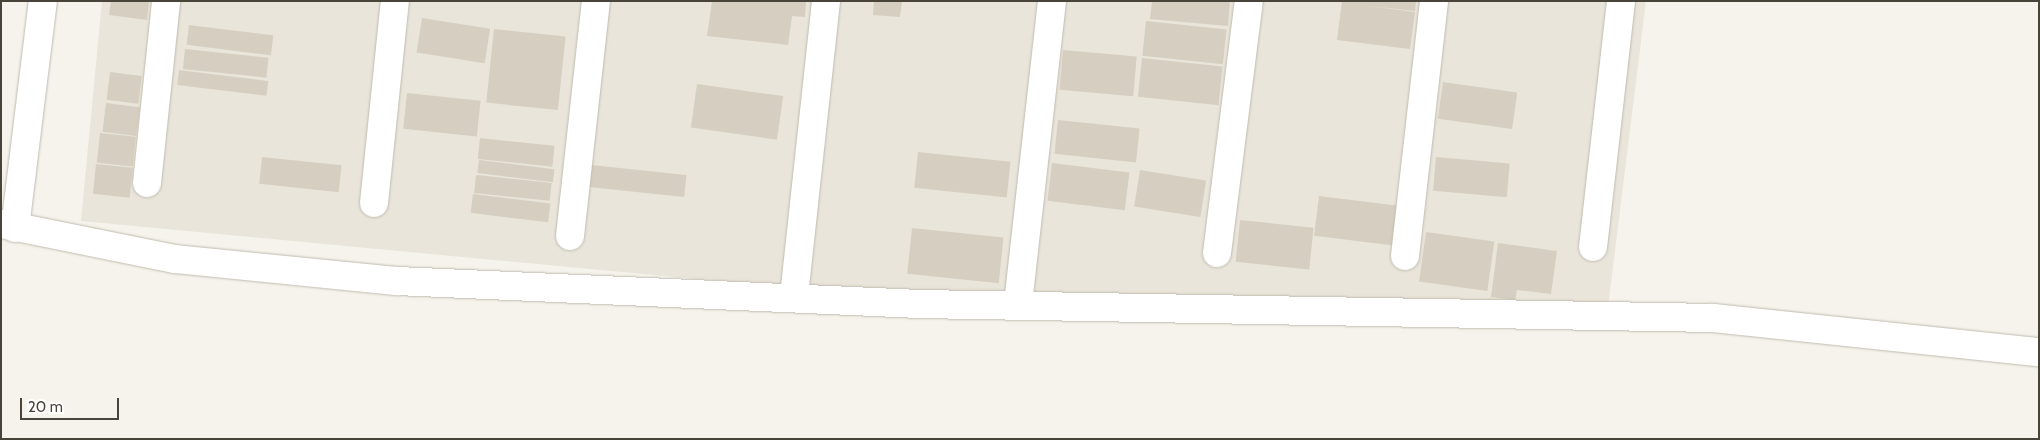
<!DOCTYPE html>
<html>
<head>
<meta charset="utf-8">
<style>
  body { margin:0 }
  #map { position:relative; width:2040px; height:440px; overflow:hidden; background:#f5f3ec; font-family:Cabin,sans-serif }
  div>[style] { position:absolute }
  .residential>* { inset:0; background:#e9e5da }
  .building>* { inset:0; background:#d6cfc1; transform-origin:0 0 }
  .roads { filter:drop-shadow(0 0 1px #c0bbae) drop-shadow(0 0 1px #c0bbae) }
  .minor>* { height:28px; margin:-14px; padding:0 14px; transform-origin:14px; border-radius:14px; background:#fff }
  span { translate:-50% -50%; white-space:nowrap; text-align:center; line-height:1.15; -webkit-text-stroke:4px #fff; paint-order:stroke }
  .frame { position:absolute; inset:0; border:2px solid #494439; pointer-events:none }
  .scale { position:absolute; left:20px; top:398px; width:99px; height:22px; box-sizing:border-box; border:2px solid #494439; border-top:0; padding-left:6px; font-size:15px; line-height:18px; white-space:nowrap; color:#494439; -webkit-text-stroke:4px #fff; paint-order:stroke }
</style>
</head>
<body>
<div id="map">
  <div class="residential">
    <div style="clip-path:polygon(102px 1px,1646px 1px,1606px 323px,769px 286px,81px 221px)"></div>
  </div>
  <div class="building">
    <div style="clip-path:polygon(111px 1px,149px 1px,147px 20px,109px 15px)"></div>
    <div style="clip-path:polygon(712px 1px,806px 2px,805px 17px,792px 16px,788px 45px,707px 36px)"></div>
    <div style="clip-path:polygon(874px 1px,902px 1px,900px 17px,873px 15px)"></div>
    <div style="clip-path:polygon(1152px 1px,1230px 1px,1228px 26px,1150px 19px)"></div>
    <div style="clip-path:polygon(1342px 1px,1416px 1px,1415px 11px,1369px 6px,1415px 12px,1410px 49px,1337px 40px)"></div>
    <div style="left:422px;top:18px;width:69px;height:35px;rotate:9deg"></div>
    <div style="left:1146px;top:21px;width:81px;height:35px;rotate:6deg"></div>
    <div style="left:189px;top:25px;width:85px;height:20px;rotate:7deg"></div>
    <div style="left:494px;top:29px;width:72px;height:74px;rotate:6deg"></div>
    <div style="left:185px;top:49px;width:84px;height:20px;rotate:6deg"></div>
    <div style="left:1063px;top:50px;width:74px;height:40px;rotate:5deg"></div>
    <div style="left:1142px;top:58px;width:81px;height:39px;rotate:6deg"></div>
    <div style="left:179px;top:70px;width:90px;height:15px;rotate:7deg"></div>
    <div style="left:110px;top:72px;width:32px;height:28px;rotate:7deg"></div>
    <div style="left:1443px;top:82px;width:75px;height:37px;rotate:8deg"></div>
    <div style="left:697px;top:84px;width:87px;height:44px;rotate:8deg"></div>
    <div style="left:407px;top:93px;width:74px;height:36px;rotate:6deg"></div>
    <div style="left:106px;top:103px;width:34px;height:29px;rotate:7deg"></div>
    <div style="left:1058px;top:120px;width:82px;height:34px;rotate:6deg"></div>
    <div style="left:100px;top:133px;width:36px;height:30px;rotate:6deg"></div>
    <div style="left:480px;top:138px;width:75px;height:21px;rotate:6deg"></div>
    <div style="left:918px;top:152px;width:93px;height:36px;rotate:6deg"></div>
    <div style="left:262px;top:157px;width:80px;height:27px;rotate:6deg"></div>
    <div style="left:1436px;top:157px;width:74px;height:34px;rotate:5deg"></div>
    <div style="left:479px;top:160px;width:76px;height:13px;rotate:7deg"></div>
    <div style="left:1052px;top:163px;width:78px;height:38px;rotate:7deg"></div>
    <div style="left:96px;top:164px;width:37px;height:30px;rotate:6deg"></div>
    <div style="left:591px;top:165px;width:96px;height:22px;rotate:6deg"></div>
    <div style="left:1140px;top:170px;width:67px;height:37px;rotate:9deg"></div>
    <div style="left:476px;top:175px;width:76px;height:18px;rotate:6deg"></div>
    <div style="left:473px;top:194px;width:78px;height:19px;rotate:7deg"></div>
    <div style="left:1319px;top:196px;width:80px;height:40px;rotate:7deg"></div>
    <div style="left:1240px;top:220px;width:74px;height:42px;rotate:6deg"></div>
    <div style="left:912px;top:228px;width:92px;height:46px;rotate:6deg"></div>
    <div style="left:1426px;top:232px;width:69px;height:50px;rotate:8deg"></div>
    <div style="clip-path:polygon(1498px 243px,1557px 251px,1551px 294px,1517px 290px,1515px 300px,1491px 297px)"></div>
  </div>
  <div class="roads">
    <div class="minor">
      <div style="left:147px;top:183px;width:183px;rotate:-84deg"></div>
      <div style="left:374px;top:203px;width:203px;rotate:-84.1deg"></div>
      <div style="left:1px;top:224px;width:177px;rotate:11.4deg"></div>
      <div style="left:175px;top:259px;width:223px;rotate:5.7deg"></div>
      <div style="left:397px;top:281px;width:524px;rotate:2.52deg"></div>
      <div style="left:920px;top:304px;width:793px;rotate:1.01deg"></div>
      <div style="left:1713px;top:318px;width:328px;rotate:6deg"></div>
      <div style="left:15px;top:228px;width:229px;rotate:-83deg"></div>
      <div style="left:570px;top:236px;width:236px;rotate:-83.7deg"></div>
      <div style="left:1593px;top:247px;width:248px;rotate:-83.5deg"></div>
      <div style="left:1217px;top:253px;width:254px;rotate:-82.8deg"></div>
      <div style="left:1405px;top:256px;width:257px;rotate:-83.5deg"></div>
      <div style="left:794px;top:296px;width:297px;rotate:-83.8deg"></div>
      <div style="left:1018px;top:304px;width:305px;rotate:-83.6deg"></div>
    </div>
  </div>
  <div class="frame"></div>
  <div class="scale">20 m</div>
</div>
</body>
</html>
